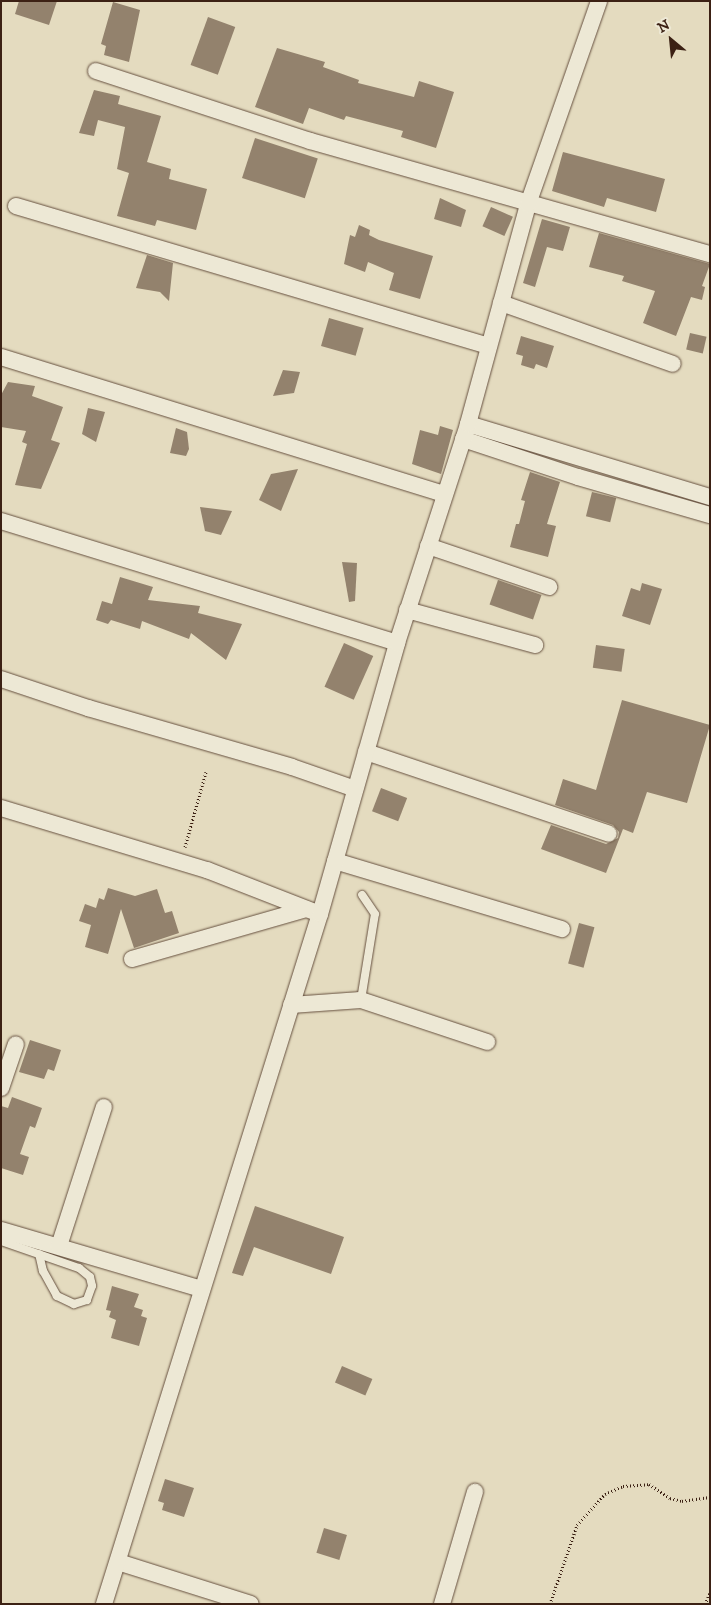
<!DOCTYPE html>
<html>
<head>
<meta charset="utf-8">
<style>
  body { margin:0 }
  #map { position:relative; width:711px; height:1605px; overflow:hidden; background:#e4dbbf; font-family:"IM FELL DW Pica",serif }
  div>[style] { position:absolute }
  .building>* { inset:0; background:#93826d; transform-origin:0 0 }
  .path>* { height:3px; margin-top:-1.5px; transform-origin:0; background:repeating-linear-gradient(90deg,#3c2114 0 1px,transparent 0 3.5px) }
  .roads { filter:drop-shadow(0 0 1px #66503f) drop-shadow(0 0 1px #66503f) }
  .lane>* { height:8px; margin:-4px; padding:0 4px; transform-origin:4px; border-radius:4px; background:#ede8d5 }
  .street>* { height:16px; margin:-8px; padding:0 8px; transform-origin:8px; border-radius:8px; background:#ede8d5 }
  span { translate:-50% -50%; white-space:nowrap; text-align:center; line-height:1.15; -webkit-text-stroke:4px #ede8d5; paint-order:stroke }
  .frame { position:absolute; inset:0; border:2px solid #3c2114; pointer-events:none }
  .north { position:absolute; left:646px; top:15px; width:50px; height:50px; -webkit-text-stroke:4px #ede8d5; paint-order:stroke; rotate:332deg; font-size:14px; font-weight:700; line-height:20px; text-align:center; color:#3c2114 }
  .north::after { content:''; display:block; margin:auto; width:18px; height:22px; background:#3c2114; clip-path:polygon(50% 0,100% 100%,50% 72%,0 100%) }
</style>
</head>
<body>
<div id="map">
  <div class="building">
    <div style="clip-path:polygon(19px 1px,57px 1px,49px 25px,15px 14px)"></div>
    <div style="clip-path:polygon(113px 2px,140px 10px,129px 62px,104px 55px,106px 46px,101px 44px)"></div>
    <div style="left:208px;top:17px;width:29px;height:51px;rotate:20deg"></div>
    <div style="clip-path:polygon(277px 48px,325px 62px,323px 67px,359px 80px,358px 83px,414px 97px,419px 81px,454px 92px,436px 148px,401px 137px,403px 131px,346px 116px,344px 120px,309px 108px,303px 124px,255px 107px)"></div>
    <div style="clip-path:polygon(94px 90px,120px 96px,118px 104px,161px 116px,147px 162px,171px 169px,169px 179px,207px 189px,196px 230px,157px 220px,155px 226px,117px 216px,129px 173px,117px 169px,125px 127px,98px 120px,94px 136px,79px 133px)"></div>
    <div style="left:255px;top:138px;width:66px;height:42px;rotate:18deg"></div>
    <div style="clip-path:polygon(563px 152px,665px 179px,656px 212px,607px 198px,604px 207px,552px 191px)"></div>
    <div style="clip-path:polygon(440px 198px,466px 210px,461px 227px,434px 219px)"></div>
    <div style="left:491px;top:207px;width:24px;height:21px;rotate:24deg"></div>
    <div style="clip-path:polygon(542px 219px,570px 227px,563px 251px,547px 247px,535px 287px,523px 283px)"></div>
    <div style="clip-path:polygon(359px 225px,370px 230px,369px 235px,379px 240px,433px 256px,420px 299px,389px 290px,394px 273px,368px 262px,365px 272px,344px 264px,350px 235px,355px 237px)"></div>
    <div style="clip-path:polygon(599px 233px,710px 264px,702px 286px,705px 287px,702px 300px,691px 297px,676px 336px,643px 323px,655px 291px,622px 281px,624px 276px,589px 267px)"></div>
    <div style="clip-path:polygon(147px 255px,173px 263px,169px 301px,160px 292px,136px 288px)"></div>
    <div style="left:329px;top:318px;width:36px;height:29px;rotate:16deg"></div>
    <div style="left:690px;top:333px;width:17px;height:17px;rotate:13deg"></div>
    <div style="clip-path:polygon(521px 336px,554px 346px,547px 368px,536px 364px,534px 369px,521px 365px,523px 356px,516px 354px)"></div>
    <div style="clip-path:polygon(283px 370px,300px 372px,294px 393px,273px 396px)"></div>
    <div style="clip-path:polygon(8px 382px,35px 386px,32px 396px,63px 407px,51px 440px,60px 443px,41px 489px,15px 485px,27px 444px,22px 442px,26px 431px,1px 427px,1px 395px)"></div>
    <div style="clip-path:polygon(88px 408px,105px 412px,96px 442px,82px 434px)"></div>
    <div style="clip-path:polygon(440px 426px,453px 430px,441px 474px,412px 464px,420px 430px,438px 435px)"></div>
    <div style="clip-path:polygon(176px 428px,187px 432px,189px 449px,186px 456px,170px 453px)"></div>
    <div style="clip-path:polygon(298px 469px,281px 511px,259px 500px,271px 474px)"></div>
    <div style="clip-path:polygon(530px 472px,560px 482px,547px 524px,556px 526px,548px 557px,510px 547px,516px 524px,519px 524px,525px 501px,521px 500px)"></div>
    <div style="left:592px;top:492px;width:25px;height:25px;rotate:14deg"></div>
    <div style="clip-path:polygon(200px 507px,232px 511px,221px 535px,205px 531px)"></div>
    <div style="clip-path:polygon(342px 562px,357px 563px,355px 601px,349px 602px)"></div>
    <div style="clip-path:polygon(120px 577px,153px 587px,148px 600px,200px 606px,198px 613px,242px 624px,226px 660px,191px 633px,189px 639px,142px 621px,140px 629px,111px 620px,108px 624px,96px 620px,102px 601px,112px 604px)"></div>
    <div style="left:498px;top:580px;width:46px;height:26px;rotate:19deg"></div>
    <div style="clip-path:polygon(642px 583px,662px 589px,650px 625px,622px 616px,631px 588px,640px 591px)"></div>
    <div style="left:344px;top:643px;width:32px;height:48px;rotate:24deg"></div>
    <div style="left:596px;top:645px;width:29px;height:23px;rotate:8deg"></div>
    <div style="clip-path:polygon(622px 700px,710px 725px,687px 803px,647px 792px,633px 833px,623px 829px,606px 873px,541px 849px,551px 825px,606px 844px,618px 838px,619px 832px,613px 825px,555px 805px,563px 779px,596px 790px)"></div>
    <div style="left:381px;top:788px;width:28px;height:25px;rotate:21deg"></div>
    <div style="clip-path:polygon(108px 888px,135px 896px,157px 889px,165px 913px,172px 911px,179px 933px,134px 948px,121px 909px,108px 954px,85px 947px,91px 925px,79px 921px,85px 904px,96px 908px,99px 898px,104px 900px)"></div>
    <div style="left:579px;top:923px;width:16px;height:42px;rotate:15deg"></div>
    <div style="clip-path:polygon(30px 1040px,61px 1050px,54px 1071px,48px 1069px,44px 1079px,19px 1072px)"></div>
    <div style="clip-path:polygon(12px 1097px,42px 1108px,35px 1128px,30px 1126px,20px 1154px,29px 1157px,23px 1175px,1px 1168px,1px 1106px,8px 1108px)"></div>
    <div style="clip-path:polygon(255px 1206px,344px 1237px,331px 1274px,254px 1247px,243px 1276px,232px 1273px)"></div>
    <div style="clip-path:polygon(112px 1286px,139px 1294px,134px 1307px,143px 1310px,141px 1316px,147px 1318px,139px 1346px,111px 1338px,116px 1320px,109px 1317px,111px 1311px,106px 1310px)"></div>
    <div style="left:342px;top:1366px;width:33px;height:18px;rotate:23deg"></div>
    <div style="clip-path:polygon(165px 1479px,194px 1488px,184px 1517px,162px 1510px,164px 1503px,158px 1501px)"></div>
    <div style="left:324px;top:1528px;width:24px;height:26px;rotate:17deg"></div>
  </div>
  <div class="path">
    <div style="left:185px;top:847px;width:78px;rotate:-74.4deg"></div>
    <div style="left:550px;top:1604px;width:83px;rotate:-71.1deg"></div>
    <div style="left:577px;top:1525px;width:42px;rotate:-47.9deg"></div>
    <div style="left:605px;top:1494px;width:20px;rotate:-24deg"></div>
    <div style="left:623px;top:1486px;width:26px;rotate:-4deg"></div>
    <div style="left:649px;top:1484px;width:25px;rotate:34deg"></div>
    <div style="left:670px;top:1498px;width:12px;rotate:14deg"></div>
    <div style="left:682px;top:1501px;width:28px;rotate:-8deg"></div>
    <div style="left:705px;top:1604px;width:12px;rotate:-66deg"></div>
  </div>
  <div class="roads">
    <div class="lane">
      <div style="left:361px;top:1000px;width:87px;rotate:-80.8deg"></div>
      <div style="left:375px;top:914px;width:23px;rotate:-124deg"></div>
      <div style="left:1px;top:1241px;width:83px;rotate:19.1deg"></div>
      <div style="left:79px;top:1268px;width:14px;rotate:39deg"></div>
      <div style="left:90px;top:1277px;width:9px;rotate:77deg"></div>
      <div style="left:92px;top:1286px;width:15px;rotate:110deg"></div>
      <div style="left:87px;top:1300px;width:14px;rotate:163deg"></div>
      <div style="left:74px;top:1304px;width:19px;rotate:-155deg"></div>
      <div style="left:57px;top:1296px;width:29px;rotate:-119deg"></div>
      <div style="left:43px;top:1271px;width:17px;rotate:-103deg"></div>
    </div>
    <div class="street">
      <div style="left:96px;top:71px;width:225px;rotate:18.1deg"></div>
      <div style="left:310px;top:141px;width:416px;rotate:15.8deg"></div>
      <div style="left:16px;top:206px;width:493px;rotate:16.5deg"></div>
      <div style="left:501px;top:303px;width:182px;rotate:19.5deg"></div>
      <div style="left:1px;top:357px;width:464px;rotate:17.2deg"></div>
      <div style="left:468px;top:424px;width:253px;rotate:16.8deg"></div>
      <div style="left:463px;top:439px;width:121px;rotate:18.3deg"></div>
      <div style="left:578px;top:477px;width:137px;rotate:16.1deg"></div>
      <div style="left:1px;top:521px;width:414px;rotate:17.1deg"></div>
      <div style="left:428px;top:546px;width:128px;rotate:18.7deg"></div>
      <div style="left:407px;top:610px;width:133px;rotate:15.3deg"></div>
      <div style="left:1px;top:679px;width:92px;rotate:18.4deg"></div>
      <div style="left:88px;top:708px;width:212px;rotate:16.1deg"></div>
      <div style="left:292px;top:767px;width:67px;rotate:19.2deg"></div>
      <div style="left:366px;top:752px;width:256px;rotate:18.6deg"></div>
      <div style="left:1px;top:808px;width:215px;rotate:16.8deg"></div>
      <div style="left:207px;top:870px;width:121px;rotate:21.3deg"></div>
      <div style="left:335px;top:861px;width:237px;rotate:16.7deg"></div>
      <div style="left:132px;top:959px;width:181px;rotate:-16deg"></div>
      <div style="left:291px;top:1005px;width:70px;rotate:-4.1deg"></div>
      <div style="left:361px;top:1000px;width:133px;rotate:18.4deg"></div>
      <div style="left:1px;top:1088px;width:46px;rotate:-71.2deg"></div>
      <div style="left:1px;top:1230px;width:209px;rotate:16.4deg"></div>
      <div style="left:59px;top:1246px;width:146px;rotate:-72.1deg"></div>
      <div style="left:118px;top:1562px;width:139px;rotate:17.5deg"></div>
      <div style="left:104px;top:1604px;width:723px;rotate:-72.62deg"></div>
      <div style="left:320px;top:914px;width:282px;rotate:-74.1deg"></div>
      <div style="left:397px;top:643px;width:230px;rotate:-72deg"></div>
      <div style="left:468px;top:424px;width:228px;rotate:-74.7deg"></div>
      <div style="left:528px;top:204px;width:215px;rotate:-70.7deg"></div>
      <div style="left:442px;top:1604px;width:117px;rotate:-73.6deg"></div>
    </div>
  </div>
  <div class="frame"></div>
  <div class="north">N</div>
</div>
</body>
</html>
